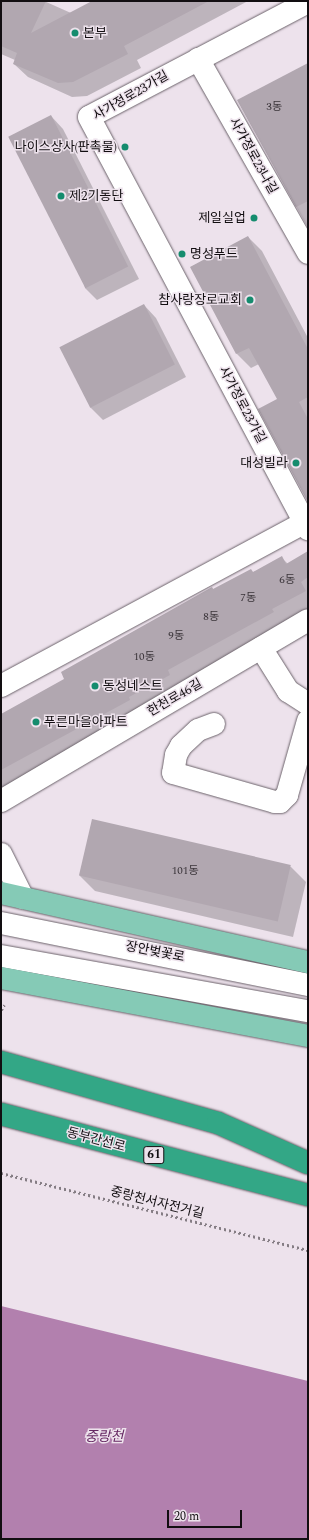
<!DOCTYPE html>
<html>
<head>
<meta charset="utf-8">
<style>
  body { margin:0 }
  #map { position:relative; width:309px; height:1540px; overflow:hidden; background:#ede2ec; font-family:Spectral,"Noto Sans KR",serif }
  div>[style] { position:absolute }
  .water>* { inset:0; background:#b280ae }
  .shadow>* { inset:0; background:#0003 }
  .building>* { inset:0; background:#b1a7b0; transform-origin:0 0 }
  .path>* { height:2.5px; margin-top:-1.25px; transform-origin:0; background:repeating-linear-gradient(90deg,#857d84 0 2px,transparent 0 5px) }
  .roads { filter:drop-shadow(0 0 1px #6c636b) drop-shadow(0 0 1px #6c636b) }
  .minor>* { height:22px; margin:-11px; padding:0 11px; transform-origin:11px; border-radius:11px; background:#fff }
  .major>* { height:22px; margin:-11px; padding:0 11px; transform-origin:11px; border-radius:11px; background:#85cab6 }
  .highway>* { height:22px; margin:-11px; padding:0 11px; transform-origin:11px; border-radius:11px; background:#33a786 }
  .dots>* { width:11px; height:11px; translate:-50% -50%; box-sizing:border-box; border:2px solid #ede2ec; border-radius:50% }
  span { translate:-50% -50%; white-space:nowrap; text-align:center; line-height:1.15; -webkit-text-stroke:3px #ede2ec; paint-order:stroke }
  .number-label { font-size:11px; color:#3a3439 }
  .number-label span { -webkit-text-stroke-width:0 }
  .shield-label span { padding:1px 3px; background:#ede2ec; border:1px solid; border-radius:3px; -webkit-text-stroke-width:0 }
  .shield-label { font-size:12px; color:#120e11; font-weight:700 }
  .poi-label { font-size:13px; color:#120e11 }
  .left { translate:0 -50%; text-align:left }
  .right { translate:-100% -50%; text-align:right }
  .street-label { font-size:13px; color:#120e11 }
  .water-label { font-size:14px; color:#652762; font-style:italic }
  .frame { position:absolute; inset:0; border:2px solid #120e11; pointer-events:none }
  .scale { position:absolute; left:167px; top:1510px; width:75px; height:18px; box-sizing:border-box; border:2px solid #120e11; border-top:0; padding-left:5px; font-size:12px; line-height:14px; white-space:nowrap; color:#120e11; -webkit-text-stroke:3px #ede2ec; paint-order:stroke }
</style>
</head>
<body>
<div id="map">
  <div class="water">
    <div style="clip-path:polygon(1px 1306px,308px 1381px,308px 1539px,1px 1539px)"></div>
  </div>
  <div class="shadow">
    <div style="clip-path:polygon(1px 1px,44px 1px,71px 13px,94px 1px,248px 1px,137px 60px,141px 68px,87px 96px,72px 97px,28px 77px,14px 64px,15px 60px,1px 54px)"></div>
    <div style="clip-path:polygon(308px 64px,308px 228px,238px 101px)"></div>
    <div style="clip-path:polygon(51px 116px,63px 129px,139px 279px,97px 300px,85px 288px)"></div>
    <div style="clip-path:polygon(248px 237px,262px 251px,308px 338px,308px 502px,260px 410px,279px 399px,259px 364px,251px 368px,237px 354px,191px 267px)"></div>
    <div style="clip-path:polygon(144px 305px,156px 318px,186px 377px,103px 420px,90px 407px)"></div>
    <div style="clip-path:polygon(282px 558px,288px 564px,308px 573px,308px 610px,1px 791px,1px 715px,66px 680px,212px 588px,214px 590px,254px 573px)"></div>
    <div style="clip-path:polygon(93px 821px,291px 867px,306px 882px,293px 937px,95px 891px,80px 876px)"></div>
  </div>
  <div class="building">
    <div style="clip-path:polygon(1px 1px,46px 1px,31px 33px,92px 1px,209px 1px,124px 46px,128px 54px,73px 82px,58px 83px,13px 64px,17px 53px,1px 46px)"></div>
    <div style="clip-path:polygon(308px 63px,308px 201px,296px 207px,237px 100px)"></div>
    <div style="left:51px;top:115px;width:170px;height:48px;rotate:63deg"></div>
    <div style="clip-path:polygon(248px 236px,308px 349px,308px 397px,299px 402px,308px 419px,308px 502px,258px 409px,277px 399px,249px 348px,236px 354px,190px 267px)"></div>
    <div style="left:144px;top:304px;width:68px;height:95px;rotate:63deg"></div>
    <div style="clip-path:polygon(308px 551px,308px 577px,301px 582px,306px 591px,272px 609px,274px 612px,168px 670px,170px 675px,129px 697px,130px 700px,1px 770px,1px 714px,64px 679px,61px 672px,212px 587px,213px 589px,251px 569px,253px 572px,282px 556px,286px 564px)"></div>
    <div style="left:92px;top:819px;width:204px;height:58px;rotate:13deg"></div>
  </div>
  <div class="path">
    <div style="left:1px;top:1010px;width:6px;rotate:-59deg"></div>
    <div style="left:1px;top:1173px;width:317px;rotate:14.1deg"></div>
  </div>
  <div class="roads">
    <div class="minor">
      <div style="left:308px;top:2px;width:247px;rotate:152.3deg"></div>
      <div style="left:89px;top:117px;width:467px;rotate:62deg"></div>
      <div style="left:198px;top:59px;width:223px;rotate:60.4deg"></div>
      <div style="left:261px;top:648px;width:51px;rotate:57.9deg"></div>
      <div style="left:288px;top:691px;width:24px;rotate:33deg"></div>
      <div style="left:1px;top:686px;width:344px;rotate:-28.3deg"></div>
      <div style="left:214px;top:724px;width:17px;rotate:159deg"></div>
      <div style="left:198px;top:730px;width:23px;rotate:137deg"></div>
      <div style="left:181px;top:746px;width:10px;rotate:119deg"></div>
      <div style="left:176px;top:755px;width:18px;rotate:99deg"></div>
      <div style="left:173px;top:773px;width:106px;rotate:15.9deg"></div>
      <div style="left:275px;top:802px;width:5px"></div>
      <div style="left:280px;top:802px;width:10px;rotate:-45deg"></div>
      <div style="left:287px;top:795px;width:77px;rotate:-74.2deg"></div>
      <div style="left:1px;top:801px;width:356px;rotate:-30.5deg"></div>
      <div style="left:1px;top:854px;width:49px;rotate:63.4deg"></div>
      <div style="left:1px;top:923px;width:313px;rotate:11.4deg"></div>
      <div style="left:1px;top:956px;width:312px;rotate:10.2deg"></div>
    </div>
    <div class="major">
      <div style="left:1px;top:893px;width:315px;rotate:12.7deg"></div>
      <div style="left:1px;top:978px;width:312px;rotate:10.7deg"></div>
    </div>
    <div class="highway">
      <div style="left:1px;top:1062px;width:225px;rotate:15.7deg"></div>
      <div style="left:218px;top:1123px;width:98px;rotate:24deg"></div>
      <div style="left:1px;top:1114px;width:318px;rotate:14.8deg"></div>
    </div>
  </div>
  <div class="dots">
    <div style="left:75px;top:33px;background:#158c6e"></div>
    <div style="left:125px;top:147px;background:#158c6e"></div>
    <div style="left:61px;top:196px;background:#158c6e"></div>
    <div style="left:254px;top:218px;background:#158c6e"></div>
    <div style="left:182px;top:254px;background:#158c6e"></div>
    <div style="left:250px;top:300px;background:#158c6e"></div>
    <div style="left:296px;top:463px;background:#158c6e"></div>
    <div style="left:95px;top:686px;background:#158c6e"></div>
    <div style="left:36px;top:722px;background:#158c6e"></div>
  </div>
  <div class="number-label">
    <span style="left:274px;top:107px">3동</span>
    <span style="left:287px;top:580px">6동</span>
    <span style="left:248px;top:598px">7동</span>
    <span style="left:211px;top:617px">8동</span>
    <span style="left:176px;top:636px">9동</span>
    <span style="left:144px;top:657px">10동</span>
    <span style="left:185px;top:871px">101동</span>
  </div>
  <div class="shield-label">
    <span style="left:154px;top:1155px">61</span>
  </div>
  <div class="poi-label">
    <span class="left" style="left:83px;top:33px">본부</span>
    <span class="right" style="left:117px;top:147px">나이스상사(판촉물)</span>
    <span class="left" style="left:69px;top:196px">제2기동단</span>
    <span class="right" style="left:246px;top:218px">제일실업</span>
    <span class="left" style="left:190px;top:254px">명성푸드</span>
    <span class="right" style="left:242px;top:300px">참사랑장로교회</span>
    <span class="right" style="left:288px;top:463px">대성빌라</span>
    <span class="left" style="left:103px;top:686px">동성네스트</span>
    <span class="left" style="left:44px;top:722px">푸른마을아파트</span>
  </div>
  <div class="street-label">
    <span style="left:131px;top:96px;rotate:-30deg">사가정로23가길</span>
    <span style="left:253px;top:156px;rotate:61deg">사가정로23나길</span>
    <span style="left:242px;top:405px;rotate:62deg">사가정로23가길</span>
    <span style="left:175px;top:698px;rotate:-30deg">한천로46길</span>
    <span style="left:155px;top:952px;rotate:11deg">장안벚꽃로</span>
    <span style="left:96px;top:1140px;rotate:15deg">동부간선로</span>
    <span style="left:157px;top:1203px;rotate:14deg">중랑천서자전거길</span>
  </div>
  <div class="water-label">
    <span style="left:104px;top:1437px">중랑천</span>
  </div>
  <div class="frame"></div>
  <div class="scale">20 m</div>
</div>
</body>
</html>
